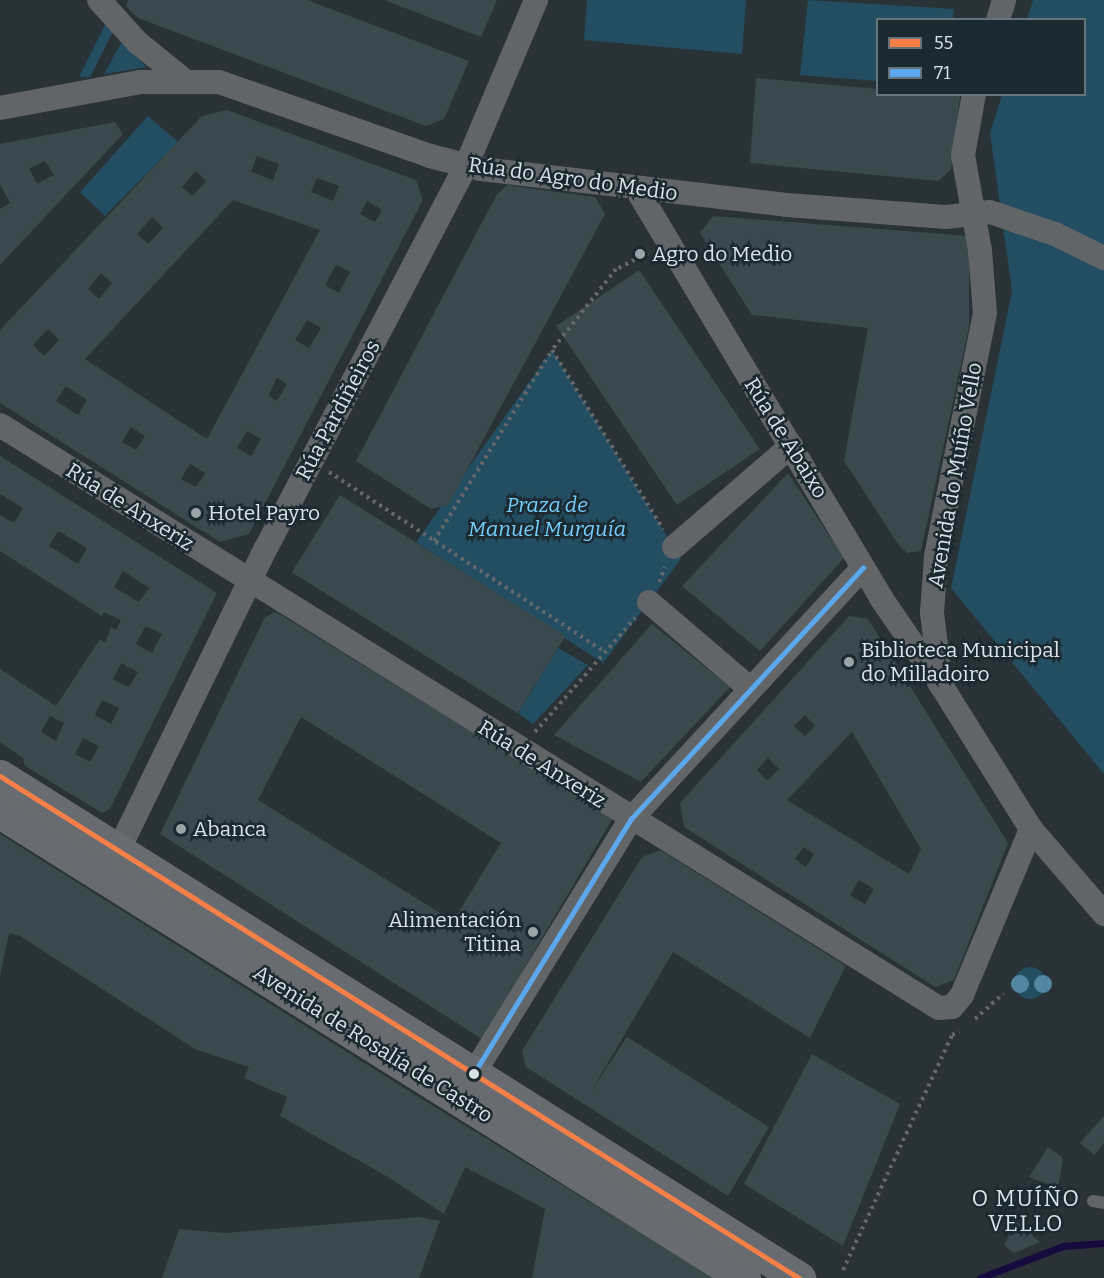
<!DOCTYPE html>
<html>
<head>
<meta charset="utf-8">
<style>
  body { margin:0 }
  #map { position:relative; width:1104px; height:1278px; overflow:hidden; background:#293236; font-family:Bitter,serif }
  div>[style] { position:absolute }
  .green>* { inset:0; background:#234d60 }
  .round { border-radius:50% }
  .stream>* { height:7px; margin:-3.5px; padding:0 3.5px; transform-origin:3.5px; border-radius:3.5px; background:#160a3f }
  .building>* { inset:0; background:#3a494d; transform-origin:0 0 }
  .path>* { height:4px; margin-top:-2px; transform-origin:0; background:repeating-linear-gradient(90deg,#65686b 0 3px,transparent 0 7.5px) }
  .service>* { height:12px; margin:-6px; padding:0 6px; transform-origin:6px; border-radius:6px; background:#626567 }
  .minor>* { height:24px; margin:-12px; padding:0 12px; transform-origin:12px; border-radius:12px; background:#626567 }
  .trunk>* { height:33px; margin:-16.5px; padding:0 16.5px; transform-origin:16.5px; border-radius:16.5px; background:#686c70 }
  .bus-1>* { height:4.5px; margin:-2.25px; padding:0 2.25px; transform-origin:2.25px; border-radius:2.25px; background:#f78048 }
  .bus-2>* { height:4.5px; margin:-2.25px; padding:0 2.25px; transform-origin:2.25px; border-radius:2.25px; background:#5aa8eb }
  .trees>* { width:18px; height:18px; margin:-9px; border-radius:50%; background:#5387a1 }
  .dots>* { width:16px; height:16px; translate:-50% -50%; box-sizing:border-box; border:3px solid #1b2931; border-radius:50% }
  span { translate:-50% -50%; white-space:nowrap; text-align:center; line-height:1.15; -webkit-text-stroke:5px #1b2931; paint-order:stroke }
  .street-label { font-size:21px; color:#d9e2e7 }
  .poi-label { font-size:21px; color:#d9e2e7 }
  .left { translate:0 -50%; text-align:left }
  .right { translate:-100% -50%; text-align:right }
  .park-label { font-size:21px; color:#75cdf9; font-style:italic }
  .neighbourhood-label { font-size:22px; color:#d9e2e7; letter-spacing:1.5px }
  .legend { position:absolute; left:876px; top:18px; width:210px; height:78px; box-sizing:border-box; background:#1b2931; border:2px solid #67737a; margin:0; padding:8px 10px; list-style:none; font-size:18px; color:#d9e2e7 }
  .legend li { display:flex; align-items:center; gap:12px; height:30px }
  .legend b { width:30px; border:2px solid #67737a }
</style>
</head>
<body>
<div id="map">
  <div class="green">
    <div style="clip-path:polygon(587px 0,746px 0,742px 54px,584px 40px)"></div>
    <div style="clip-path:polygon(808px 0,954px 9px,953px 19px,878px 20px,877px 81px,800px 75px)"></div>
    <div style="clip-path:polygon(1033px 0,1104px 0,1104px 774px,951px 588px,1012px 291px,990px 133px,1002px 95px,1084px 94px,1084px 20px,1027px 19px)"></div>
    <div style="clip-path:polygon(107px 21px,114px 29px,90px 77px,79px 77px)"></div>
    <div style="clip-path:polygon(121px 43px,147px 67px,104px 74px)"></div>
    <div style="clip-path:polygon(148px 116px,178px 142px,105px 216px,80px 192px)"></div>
    <div style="clip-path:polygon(552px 350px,681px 559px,603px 663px,416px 542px)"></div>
    <div style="clip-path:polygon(558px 648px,588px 665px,533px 724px,518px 713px)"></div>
    <div class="round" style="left:1014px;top:967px;width:32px;height:32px"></div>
  </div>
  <div class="stream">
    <div style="left:980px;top:1278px;width:89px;rotate:-21.1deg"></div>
    <div style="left:1063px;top:1246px;width:41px;rotate:-4.2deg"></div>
  </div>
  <div class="building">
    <div style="clip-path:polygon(128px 0,307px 0,469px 61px,444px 119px,426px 126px,138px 18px,126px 6px)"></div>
    <div style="clip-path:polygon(384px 0,497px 0,481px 37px)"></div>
    <div style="clip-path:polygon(756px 78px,878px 89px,878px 94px,960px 96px,951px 170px,938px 181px,750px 163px)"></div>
    <div style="clip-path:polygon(evenodd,227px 110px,416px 180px,423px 200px,249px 534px,220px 542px,0 403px,0 330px,202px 116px,227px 110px,257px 156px,279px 164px,273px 180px,251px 172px,257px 156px,227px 110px,196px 171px,206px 181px,192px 196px,182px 187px,196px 171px,227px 110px,317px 178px,339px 186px,333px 201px,311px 192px,317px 178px,227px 110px,233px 200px,320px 230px,207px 439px,85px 359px,233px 200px,227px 110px,367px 201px,382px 210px,375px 222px,360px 214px,367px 201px,227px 110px,152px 217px,163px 228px,148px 244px,137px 234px,152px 217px,227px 110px,336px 265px,350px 272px,339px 293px,325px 285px,336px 265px,227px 110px,101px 273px,112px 283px,99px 299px,88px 289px,101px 273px,227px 110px,307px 320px,321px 328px,309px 348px,295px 340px,307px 320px,227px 110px,48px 329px,59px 340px,44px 356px,33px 345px,48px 329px,227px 110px,277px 378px,287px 384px,277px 401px,268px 396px,277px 378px,227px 110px,66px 386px,87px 400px,78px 415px,56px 401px,66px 386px,227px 110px,131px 427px,145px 436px,136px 450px,122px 442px,131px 427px,227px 110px,247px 431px,261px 439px,251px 456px,237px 448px,247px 431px,227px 110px,190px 464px,205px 473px,196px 487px,181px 479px,190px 464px)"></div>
    <div style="clip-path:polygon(evenodd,115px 122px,123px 134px,0 265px,0 209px,10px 203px,0 184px,0 144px,115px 122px,45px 161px,54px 175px,37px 184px,29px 169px,45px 161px)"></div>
    <div style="clip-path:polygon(507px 185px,595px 197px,605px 214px,448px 505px,431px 509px,356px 461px,497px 194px)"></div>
    <div style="clip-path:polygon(713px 216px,969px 236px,969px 327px,921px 551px,907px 553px,898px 544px,844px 461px,868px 328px,752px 315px,700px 233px)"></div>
    <div style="left:639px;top:270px;width:216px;height:100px;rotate:56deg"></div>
    <div style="clip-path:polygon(evenodd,0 456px,217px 593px,110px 809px,102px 813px,25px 766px,23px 758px,0 742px,0 669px,56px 706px,100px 639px,105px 643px,111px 627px,116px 630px,121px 620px,104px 612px,102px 616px,0 551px,0 515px,14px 523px,23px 508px,0 494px,0 456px,58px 531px,87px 548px,78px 564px,49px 546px,58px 531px,0 456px,123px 571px,149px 588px,139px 602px,114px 587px,123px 571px,0 456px,146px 626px,162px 634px,152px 653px,136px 644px,146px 626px,0 456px,121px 663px,138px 672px,129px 687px,113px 679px,121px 663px,0 456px,102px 700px,119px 708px,111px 724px,95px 715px,102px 700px,0 456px,50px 716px,64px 723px,56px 741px,41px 732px,50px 716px,0 456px,83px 738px,99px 746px,90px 762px,75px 754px,83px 738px)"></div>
    <div style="clip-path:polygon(788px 473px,844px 558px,760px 651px,682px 586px)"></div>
    <div style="left:340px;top:495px;width:266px;height:91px;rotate:32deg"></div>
    <div style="clip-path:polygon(evenodd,276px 612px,613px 818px,482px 1039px,160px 834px,265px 617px,276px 612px,301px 717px,501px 843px,453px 921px,258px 800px,301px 717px)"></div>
    <div style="clip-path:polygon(evenodd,849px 616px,868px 619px,1008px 843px,954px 980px,935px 987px,684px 827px,680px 803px,849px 616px,805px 715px,815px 726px,805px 736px,794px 726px,805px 715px,849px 616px,852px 732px,921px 849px,909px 874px,787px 800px,852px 732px,849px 616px,768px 758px,779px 769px,767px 781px,757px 770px,768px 758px,849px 616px,804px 847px,814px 854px,806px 867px,795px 859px,804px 847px,849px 616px,859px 880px,874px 889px,865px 904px,850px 895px,859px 880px)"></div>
    <div style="clip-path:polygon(652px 624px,730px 687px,641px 782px,554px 735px)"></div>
    <div style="clip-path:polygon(0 834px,417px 1096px,714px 1278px,532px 1278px,545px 1209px,465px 1167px,444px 1214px,388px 1177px,280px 1116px,287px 1097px,244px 1078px,249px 1067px,195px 1049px,20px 936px,9px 933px,0 976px)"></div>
    <div style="clip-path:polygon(660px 850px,846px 966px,810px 1038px,673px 952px,592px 1090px,627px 1037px,769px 1127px,728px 1196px,526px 1067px,522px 1051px,642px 857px)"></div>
    <div style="clip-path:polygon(812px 1054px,900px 1104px,843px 1246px,744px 1184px)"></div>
    <div style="clip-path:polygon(1104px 1116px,1104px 1143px,1094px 1155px,1080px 1143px)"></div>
    <div style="clip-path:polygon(1048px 1147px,1063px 1158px,1058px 1188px,1029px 1177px)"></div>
    <div style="clip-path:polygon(419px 1217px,440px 1221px,419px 1278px,162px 1278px,179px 1229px,225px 1233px)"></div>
    <div style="clip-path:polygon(1016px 1221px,1040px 1242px,1014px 1253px,1004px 1245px)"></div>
  </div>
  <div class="path">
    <div style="left:648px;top:253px;width:36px;rotate:153deg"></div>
    <div style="left:616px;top:269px;width:103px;rotate:128.3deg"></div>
    <div style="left:552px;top:350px;width:211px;rotate:58.2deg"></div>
    <div style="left:329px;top:472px;width:330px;rotate:33.1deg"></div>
    <div style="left:434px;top:541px;width:225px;rotate:-58.3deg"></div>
    <div style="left:659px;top:582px;width:16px;rotate:-68deg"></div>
    <div style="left:535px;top:732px;width:152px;rotate:-48.7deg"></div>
    <div style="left:975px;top:1019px;width:38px;rotate:-42deg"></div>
    <div style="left:843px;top:1270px;width:259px;rotate:-65.1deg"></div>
    <div style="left:952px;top:1035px;width:8px;rotate:-30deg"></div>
  </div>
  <div class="service">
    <div style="left:1093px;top:1201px;width:11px;rotate:10deg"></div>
  </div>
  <div class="minor">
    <div style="left:99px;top:0;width:57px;rotate:47.9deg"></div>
    <div style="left:137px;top:42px;width:60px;rotate:39deg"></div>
    <div style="left:998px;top:20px;width:21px;rotate:-73deg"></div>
    <div style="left:974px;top:94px;width:62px;rotate:100.2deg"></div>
    <div style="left:963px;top:155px;width:97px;rotate:79.9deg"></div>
    <div style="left:980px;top:250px;width:63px;rotate:85.5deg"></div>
    <div style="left:985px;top:313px;width:249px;rotate:101.4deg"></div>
    <div style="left:936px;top:557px;width:56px;rotate:94.1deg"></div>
    <div style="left:932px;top:613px;width:73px;rotate:82.9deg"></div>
    <div style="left:941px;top:685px;width:170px;rotate:58deg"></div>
    <div style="left:1031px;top:829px;width:112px;rotate:49.3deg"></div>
    <div style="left:0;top:108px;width:142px;rotate:-10.5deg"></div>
    <div style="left:140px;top:82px;width:79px"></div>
    <div style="left:219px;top:82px;width:224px;rotate:19.3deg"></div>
    <div style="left:430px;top:156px;width:53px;rotate:14.3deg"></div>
    <div style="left:481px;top:169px;width:308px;rotate:6.7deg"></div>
    <div style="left:787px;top:205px;width:159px;rotate:4.3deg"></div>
    <div style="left:946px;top:217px;width:44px;rotate:-6.5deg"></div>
    <div style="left:990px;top:212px;width:69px;rotate:18.7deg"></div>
    <div style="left:1055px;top:234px;width:55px;rotate:26.1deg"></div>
    <div style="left:636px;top:188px;width:478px;rotate:59.1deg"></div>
    <div style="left:881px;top:598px;width:106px;rotate:55.4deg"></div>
    <div style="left:0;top:425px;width:1105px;rotate:31.84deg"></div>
    <div style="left:939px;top:1008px;width:13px;rotate:-4deg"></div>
    <div style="left:952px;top:1007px;width:16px;rotate:-50deg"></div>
    <div style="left:962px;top:995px;width:180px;rotate:-67.4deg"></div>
    <div style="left:674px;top:547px;width:155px;rotate:-40.8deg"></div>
    <div style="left:649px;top:602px;width:134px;rotate:40.5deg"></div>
    <div style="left:119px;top:849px;width:333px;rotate:-64deg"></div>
    <div style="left:265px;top:550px;width:433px;rotate:-62.4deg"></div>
    <div style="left:466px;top:166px;width:180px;rotate:-67.1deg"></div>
    <div style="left:474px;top:1073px;width:299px;rotate:-58.3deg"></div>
    <div style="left:631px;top:819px;width:342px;rotate:-47.3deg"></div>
  </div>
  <div class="trunk">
    <div style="left:0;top:776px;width:944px;rotate:32.14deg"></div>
    <div style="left:0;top:812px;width:878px;rotate:32.06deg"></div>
  </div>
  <div class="bus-1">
    <div style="left:0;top:776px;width:944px;rotate:32.14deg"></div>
  </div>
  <div class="bus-2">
    <div style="left:474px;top:1073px;width:299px;rotate:-58.3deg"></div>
    <div style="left:631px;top:819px;width:342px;rotate:-47.3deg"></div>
  </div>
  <div class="trees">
    <div style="left:1020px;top:984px"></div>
    <div style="left:1043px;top:984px"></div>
  </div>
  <div class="dots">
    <div style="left:640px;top:254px;background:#9ba4a9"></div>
    <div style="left:196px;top:513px;background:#9ba4a9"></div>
    <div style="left:849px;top:662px;background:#9ba4a9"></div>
    <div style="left:181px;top:829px;background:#9ba4a9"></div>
    <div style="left:533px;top:932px;background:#9ba4a9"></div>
    <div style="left:474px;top:1074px;background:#d9e2e7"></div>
  </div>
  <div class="street-label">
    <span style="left:573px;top:179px;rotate:8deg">Rúa do Agro do Medio</span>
    <span style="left:338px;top:410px;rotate:-62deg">Rúa Pardiñeiros</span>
    <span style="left:786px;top:438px;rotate:58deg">Rúa de Abaixo</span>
    <span style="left:955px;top:475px;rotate:-80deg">Avenida do Muíño Vello</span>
    <span style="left:130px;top:507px;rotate:32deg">Rúa de Anxeriz</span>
    <span style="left:542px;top:764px;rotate:32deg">Rúa de Anxeriz</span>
    <span style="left:373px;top:1044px;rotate:32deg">Avenida de Rosalía de Castro</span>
  </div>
  <div class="poi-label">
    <span class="left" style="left:652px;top:254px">Agro do Medio</span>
    <span class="left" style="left:208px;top:513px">Hotel Payro</span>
    <span class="left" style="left:861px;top:662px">Biblioteca Municipal<br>do Milladoiro</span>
    <span class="left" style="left:193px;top:829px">Abanca</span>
    <span class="right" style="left:521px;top:932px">Alimentación<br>Titina</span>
  </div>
  <div class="park-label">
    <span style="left:547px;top:517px">Praza de<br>Manuel Murguía</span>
  </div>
  <div class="neighbourhood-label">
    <span style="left:1026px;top:1211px">O MUÍÑO<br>VELLO</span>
  </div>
  <ul class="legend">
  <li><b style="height:8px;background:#f78048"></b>55</li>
  <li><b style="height:8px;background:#5aa8eb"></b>71</li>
  </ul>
</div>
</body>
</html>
